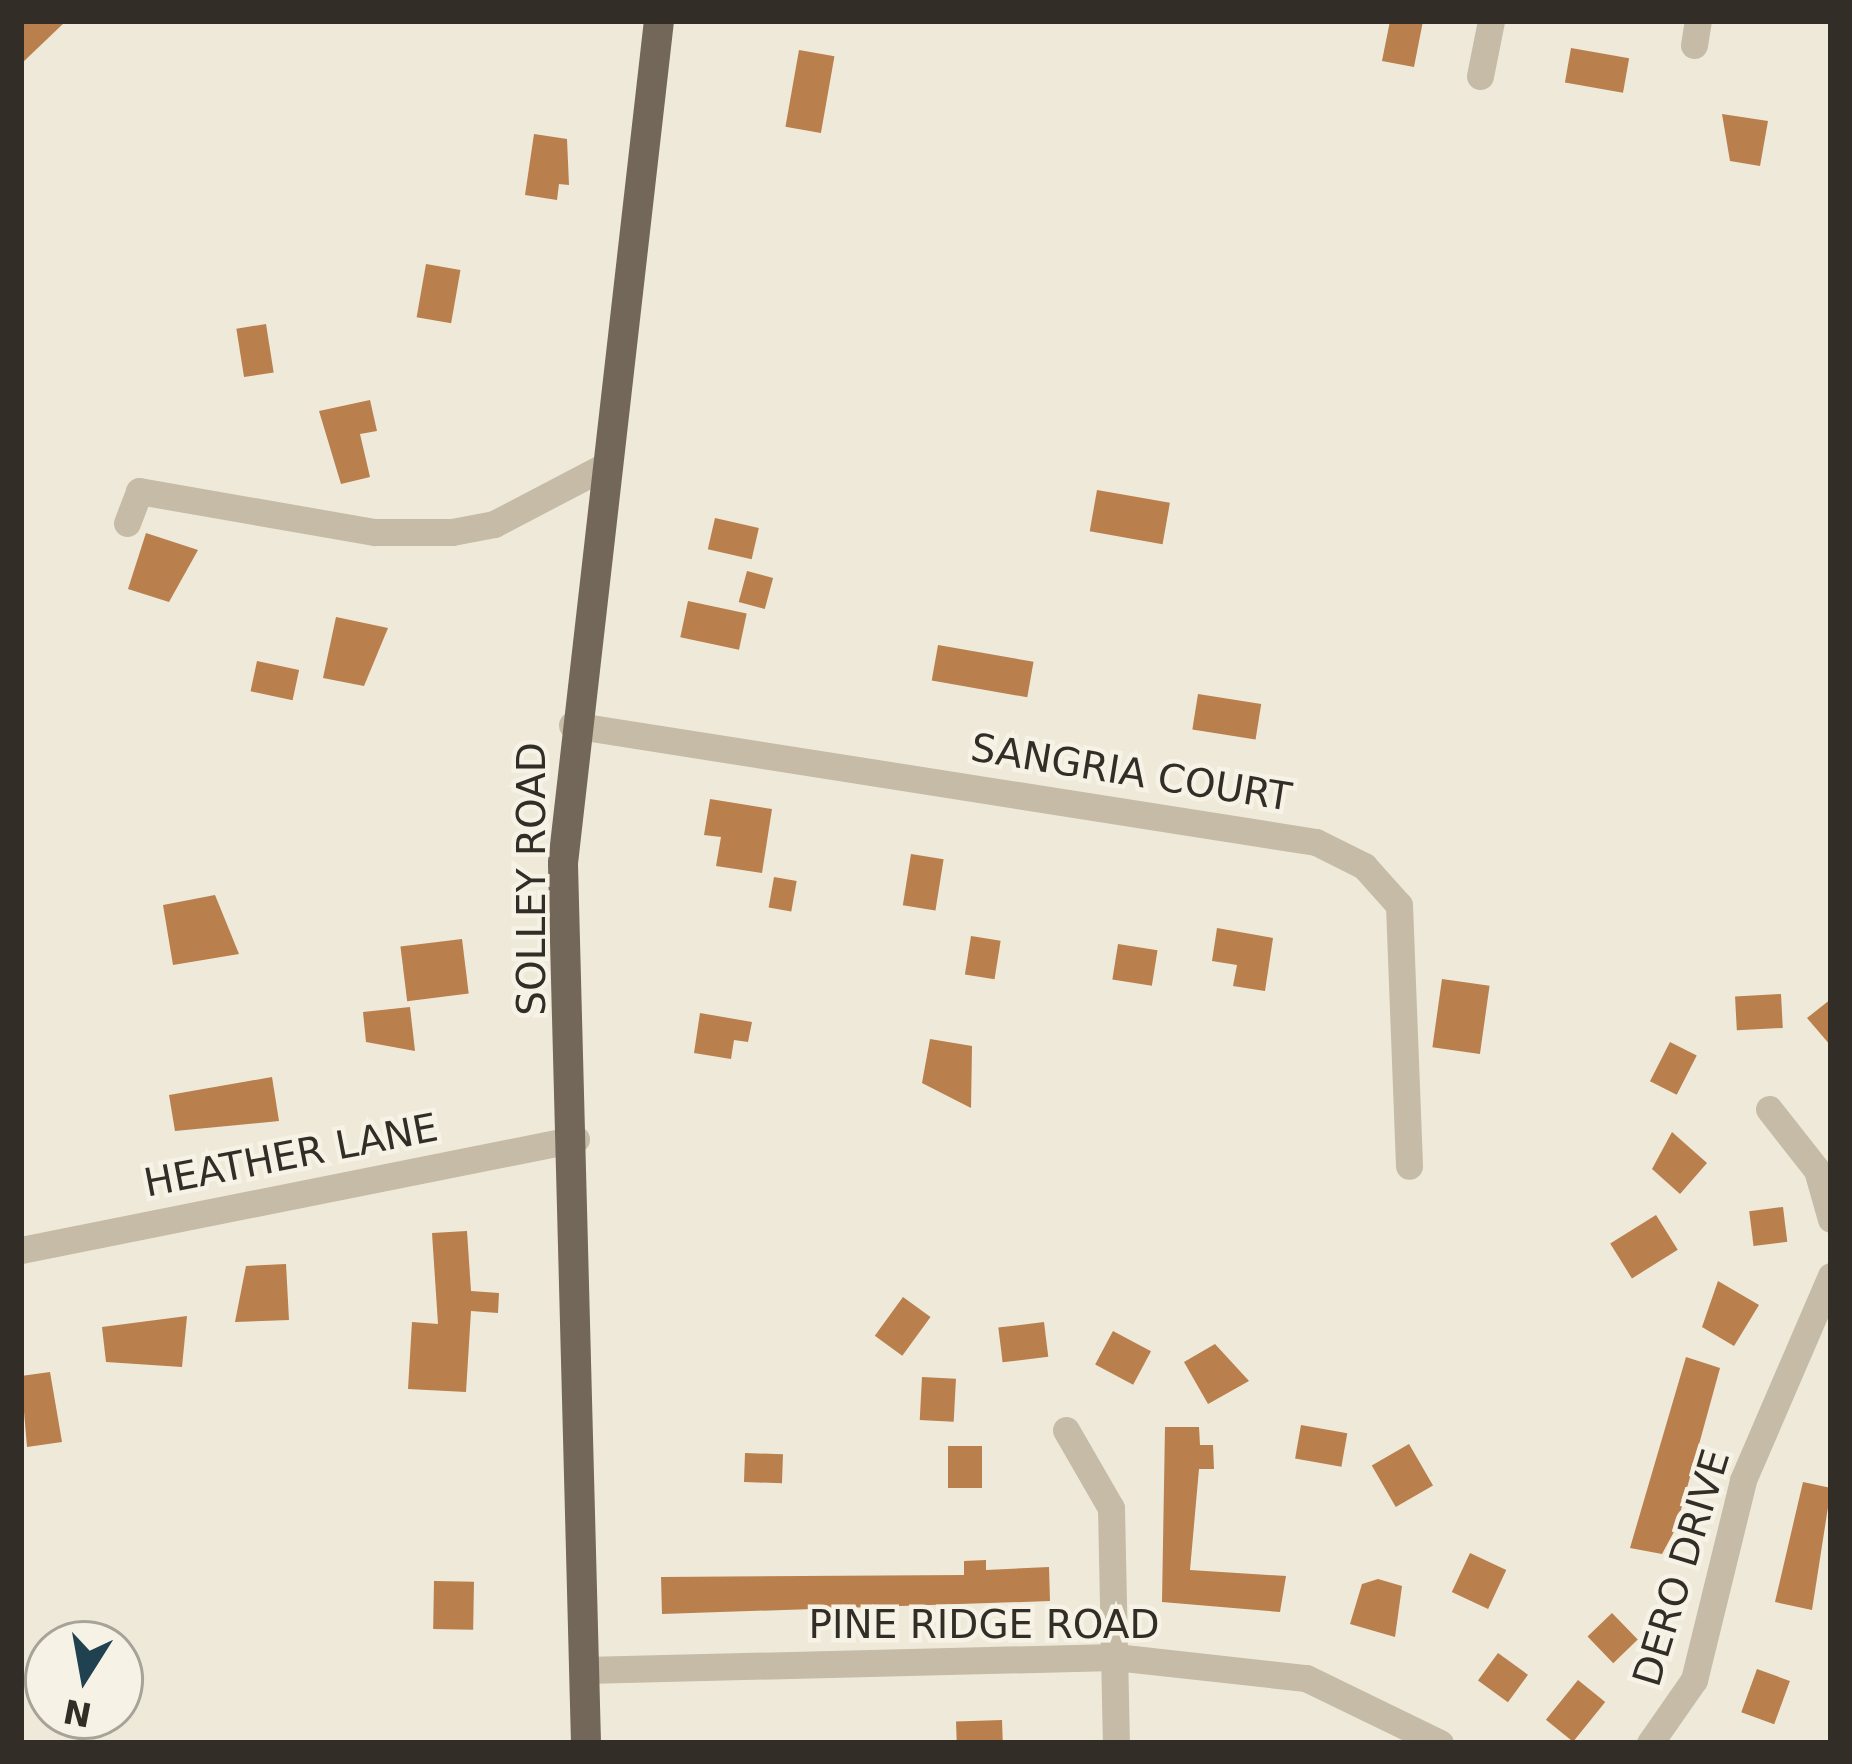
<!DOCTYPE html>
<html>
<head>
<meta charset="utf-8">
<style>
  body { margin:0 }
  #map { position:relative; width:1852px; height:1764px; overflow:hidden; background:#eee9d9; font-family:"DejaVu Sans",sans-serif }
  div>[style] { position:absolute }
  .building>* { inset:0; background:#b97f4c; transform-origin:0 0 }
  .minor>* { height:27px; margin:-13.5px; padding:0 13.5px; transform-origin:13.5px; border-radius:13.5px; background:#c5bba6 }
  .major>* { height:30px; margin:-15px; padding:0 15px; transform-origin:15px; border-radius:15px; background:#726759 }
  span { translate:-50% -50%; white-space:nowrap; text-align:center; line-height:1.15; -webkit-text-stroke:9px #f6f2e5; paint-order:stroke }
  .street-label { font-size:39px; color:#322d26 }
  .frame { position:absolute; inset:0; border:24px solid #322d26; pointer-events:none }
  .north { position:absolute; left:24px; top:1620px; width:120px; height:120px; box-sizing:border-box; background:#f6f2e5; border:3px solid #a8a399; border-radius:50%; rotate:191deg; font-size:33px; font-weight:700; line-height:48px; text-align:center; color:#322d26 }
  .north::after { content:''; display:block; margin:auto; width:42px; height:54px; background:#20414f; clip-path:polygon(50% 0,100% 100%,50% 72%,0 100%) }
</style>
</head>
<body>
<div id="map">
  <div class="building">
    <div style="clip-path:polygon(21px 21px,66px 21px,21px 64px)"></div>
    <div style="clip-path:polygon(1390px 21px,1423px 21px,1414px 67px,1382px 61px)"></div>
    <div style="left:1571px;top:48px;width:59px;height:35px;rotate:10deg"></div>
    <div style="left:799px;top:50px;width:36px;height:78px;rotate:10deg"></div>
    <div style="clip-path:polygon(1722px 114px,1768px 121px,1760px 166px,1730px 161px)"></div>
    <div style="clip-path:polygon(534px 134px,567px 139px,569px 185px,559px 184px,557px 200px,525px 195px)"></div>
    <div style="left:426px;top:264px;width:35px;height:54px;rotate:10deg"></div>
    <div style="left:266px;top:324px;width:49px;height:30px;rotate:81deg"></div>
    <div style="clip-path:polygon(370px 400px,377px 431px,360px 434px,370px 477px,341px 484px,319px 411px)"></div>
    <div style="left:1097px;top:490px;width:74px;height:42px;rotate:10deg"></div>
    <div style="left:715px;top:518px;width:45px;height:32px;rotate:13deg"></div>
    <div style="clip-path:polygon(146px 533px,198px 550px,169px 602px,128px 589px)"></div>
    <div style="left:747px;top:571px;width:27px;height:32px;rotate:15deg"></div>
    <div style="left:688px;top:601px;width:60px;height:37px;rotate:12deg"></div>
    <div style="clip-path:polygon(336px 617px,388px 628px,364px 686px,323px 678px)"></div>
    <div style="left:938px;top:645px;width:97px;height:36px;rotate:10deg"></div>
    <div style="left:257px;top:661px;width:43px;height:31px;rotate:12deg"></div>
    <div style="left:1198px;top:694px;width:64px;height:36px;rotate:9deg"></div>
    <div style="clip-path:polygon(710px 799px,772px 809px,762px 873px,716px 866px,721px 837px,704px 835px)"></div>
    <div style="left:911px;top:854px;width:33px;height:52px;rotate:9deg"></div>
    <div style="left:774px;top:877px;width:23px;height:31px;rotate:10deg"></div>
    <div style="clip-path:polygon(215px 895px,239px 954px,173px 965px,163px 905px)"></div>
    <div style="clip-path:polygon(1217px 928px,1273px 938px,1265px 991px,1233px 986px,1237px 965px,1212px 961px)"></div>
    <div style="left:971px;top:936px;width:30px;height:39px;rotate:9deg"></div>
    <div style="left:462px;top:939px;width:55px;height:62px;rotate:83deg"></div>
    <div style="left:1118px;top:944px;width:40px;height:36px;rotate:9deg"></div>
    <div style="left:1442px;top:979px;width:48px;height:69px;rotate:8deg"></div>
    <div style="left:1781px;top:994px;width:34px;height:46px;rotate:87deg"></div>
    <div style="clip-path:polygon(1831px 999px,1831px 1046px,1807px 1018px)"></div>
    <div style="clip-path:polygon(410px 1007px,415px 1051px,366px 1042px,363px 1012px)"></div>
    <div style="clip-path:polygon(700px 1013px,752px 1022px,748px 1042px,734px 1040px,731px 1059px,694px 1053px)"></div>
    <div style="clip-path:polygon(930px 1039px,972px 1046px,971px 1108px,922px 1083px)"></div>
    <div style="left:1670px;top:1042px;width:30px;height:44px;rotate:27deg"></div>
    <div style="clip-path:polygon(272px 1077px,279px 1121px,175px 1131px,169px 1095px)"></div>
    <div style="clip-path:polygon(1672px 1132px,1707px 1163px,1680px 1194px,1652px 1169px)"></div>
    <div style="left:1783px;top:1207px;width:35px;height:34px;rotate:83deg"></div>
    <div style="left:1656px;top:1215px;width:41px;height:54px;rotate:58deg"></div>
    <div style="clip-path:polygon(467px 1231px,471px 1291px,499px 1293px,498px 1313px,471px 1311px,466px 1392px,408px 1389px,412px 1322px,438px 1324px,432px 1233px)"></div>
    <div style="clip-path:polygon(286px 1264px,289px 1320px,235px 1322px,246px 1266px)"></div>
    <div style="clip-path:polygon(1718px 1281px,1759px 1305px,1734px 1346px,1702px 1327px)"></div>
    <div style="left:903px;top:1297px;width:34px;height:48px;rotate:36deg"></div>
    <div style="clip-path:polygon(187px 1316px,182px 1367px,106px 1362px,102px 1327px)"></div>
    <div style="left:1044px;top:1322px;width:35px;height:46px;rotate:83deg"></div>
    <div style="left:1113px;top:1331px;width:43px;height:38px;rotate:28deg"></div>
    <div style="clip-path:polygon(1215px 1344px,1249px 1381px,1208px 1404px,1184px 1362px)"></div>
    <div style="clip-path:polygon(1686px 1357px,1720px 1368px,1676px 1528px,1662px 1554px,1630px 1548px)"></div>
    <div style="clip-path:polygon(50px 1372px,62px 1442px,27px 1447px,21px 1376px)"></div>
    <div style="left:922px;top:1377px;width:34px;height:43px;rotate:3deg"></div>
    <div style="left:1301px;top:1425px;width:47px;height:34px;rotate:10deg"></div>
    <div style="clip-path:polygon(1165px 1427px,1199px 1427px,1200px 1445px,1213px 1445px,1214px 1469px,1199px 1469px,1190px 1570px,1286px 1576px,1280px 1612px,1162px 1602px)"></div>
    <div style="left:1409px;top:1444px;width:48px;height:43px;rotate:60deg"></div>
    <div style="left:948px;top:1446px;width:34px;height:42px"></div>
    <div style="left:745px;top:1453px;width:38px;height:29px;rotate:2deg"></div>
    <div style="clip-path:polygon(1803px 1482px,1831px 1488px,1812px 1610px,1775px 1602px)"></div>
    <div style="left:1470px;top:1553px;width:40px;height:43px;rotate:25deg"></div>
    <div style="clip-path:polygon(986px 1560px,986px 1570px,1049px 1567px,1050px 1601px,662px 1614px,661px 1577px,964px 1575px,964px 1561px)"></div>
    <div style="clip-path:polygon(1378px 1579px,1402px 1586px,1395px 1637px,1350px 1624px,1362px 1584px)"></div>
    <div style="left:434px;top:1581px;width:40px;height:48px;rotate:1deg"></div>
    <div style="left:1612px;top:1613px;width:37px;height:34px;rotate:46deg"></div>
    <div style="left:1498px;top:1653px;width:37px;height:34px;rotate:36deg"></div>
    <div style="left:1757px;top:1669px;width:35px;height:46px;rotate:20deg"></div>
    <div style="left:1578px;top:1680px;width:35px;height:51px;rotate:39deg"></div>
    <div style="left:1002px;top:1720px;width:23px;height:46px;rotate:88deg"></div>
  </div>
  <div class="minor">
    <div style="left:1694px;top:45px;width:24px;rotate:-81deg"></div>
    <div style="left:1480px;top:76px;width:56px;rotate:-78.7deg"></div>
    <div style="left:127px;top:523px;width:34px;rotate:-69deg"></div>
    <div style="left:139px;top:491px;width:240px;rotate:9.9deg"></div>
    <div style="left:375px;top:532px;width:77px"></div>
    <div style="left:452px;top:532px;width:43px;rotate:-10.8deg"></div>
    <div style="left:494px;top:524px;width:123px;rotate:-27.6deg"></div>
    <div style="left:572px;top:725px;width:753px;rotate:8.94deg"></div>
    <div style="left:1316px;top:842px;width:54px;rotate:26.6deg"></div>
    <div style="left:1364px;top:866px;width:52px;rotate:48.1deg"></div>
    <div style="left:1399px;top:905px;width:261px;rotate:87.8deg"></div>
    <div style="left:1769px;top:1109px;width:78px;rotate:51.8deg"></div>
    <div style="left:1817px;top:1170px;width:51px;rotate:74.1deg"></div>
    <div style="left:21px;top:1250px;width:566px;rotate:-11.31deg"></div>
    <div style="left:1066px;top:1430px;width:90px;rotate:60deg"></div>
    <div style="left:1111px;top:1508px;width:235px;rotate:88.8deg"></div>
    <div style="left:585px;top:1670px;width:530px;rotate:-1.41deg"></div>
    <div style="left:1115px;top:1657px;width:192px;rotate:6.3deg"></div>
    <div style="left:1306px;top:1678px;width:149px;rotate:25.9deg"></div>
    <div style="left:1650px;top:1743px;width:77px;rotate:-55.1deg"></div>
    <div style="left:1694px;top:1680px;width:206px;rotate:-76.2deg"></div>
    <div style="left:1743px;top:1480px;width:222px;rotate:-66.7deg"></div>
  </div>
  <div class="major">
    <div style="left:586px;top:1743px;width:880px;rotate:-91.5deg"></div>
    <div style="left:563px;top:863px;width:847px;rotate:-83.5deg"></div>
  </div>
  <div class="street-label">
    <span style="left:1131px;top:773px;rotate:9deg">SANGRIA COURT</span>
    <span style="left:532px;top:879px;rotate:-90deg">SOLLEY ROAD</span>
    <span style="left:291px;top:1156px;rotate:-11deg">HEATHER LANE</span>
    <span style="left:1682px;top:1568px;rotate:-73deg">DERO DRIVE</span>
    <span style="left:984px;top:1625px">PINE RIDGE ROAD</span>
  </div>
  <div class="frame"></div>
  <div class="north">N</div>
</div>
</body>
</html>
